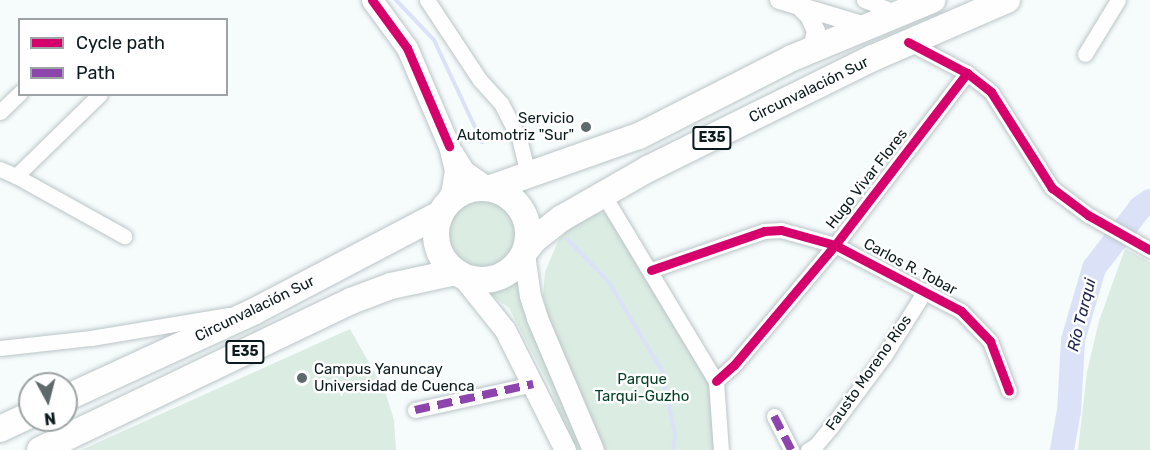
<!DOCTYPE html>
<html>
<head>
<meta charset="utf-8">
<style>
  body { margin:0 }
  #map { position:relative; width:1150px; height:450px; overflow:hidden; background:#f6fbfc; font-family:Rubik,sans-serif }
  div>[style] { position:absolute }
  .green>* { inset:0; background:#dbece3 }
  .round { border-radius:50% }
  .stream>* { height:4px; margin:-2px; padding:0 2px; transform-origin:2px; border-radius:2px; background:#dbe2f8 }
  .river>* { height:24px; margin:-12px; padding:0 12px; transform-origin:12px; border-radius:12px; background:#dbe2f8 }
  .roads { filter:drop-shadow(0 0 2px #bbc5c7) drop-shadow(0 0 2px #bbc5c7) }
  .minor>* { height:15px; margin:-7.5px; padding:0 7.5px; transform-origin:7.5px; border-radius:7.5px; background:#fefeff }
  .tertiary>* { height:18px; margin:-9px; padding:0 9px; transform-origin:9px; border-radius:9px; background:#fefeff }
  .secondary>* { height:21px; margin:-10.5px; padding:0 10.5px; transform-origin:10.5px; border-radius:10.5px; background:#fefeff }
  .trunk>* { height:26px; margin:-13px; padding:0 13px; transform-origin:13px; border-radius:13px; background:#fefeff }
  .trunk>.ring { margin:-13px; padding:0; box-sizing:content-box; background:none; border:26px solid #fefeff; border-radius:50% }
  .quiet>* { height:8px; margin-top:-4px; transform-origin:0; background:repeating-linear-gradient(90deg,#8e44ad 0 15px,transparent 0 23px) }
  .cycleway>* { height:9px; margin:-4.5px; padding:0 4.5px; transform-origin:4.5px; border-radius:4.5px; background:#d6006c }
  .dots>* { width:16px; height:16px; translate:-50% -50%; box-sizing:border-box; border:3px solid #fff; border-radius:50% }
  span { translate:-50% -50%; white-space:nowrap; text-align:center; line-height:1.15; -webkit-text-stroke:5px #fff; paint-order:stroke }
  .shield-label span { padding:2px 4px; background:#fff; border:2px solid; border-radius:4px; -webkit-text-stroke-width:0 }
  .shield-label { font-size:14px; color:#0c1b1f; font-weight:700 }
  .street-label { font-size:15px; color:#0c1b1f }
  .poi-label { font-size:15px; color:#0c1b1f }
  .right { translate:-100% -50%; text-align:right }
  .left { translate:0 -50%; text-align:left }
  .park-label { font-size:15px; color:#033f26 }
  .water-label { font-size:16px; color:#1e254e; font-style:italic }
  .legend { position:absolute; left:18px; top:18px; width:210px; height:78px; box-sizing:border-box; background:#fff; border:2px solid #9ea4a5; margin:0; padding:8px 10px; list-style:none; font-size:18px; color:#0c1b1f }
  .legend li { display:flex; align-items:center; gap:12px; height:30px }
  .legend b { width:30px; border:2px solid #9ea4a5 }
  .north { position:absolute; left:18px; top:372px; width:60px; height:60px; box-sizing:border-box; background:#fff; border:2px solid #9ea4a5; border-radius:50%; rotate:173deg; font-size:16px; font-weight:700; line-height:24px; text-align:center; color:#0c1b1f }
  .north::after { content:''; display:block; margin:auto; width:21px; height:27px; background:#5e696c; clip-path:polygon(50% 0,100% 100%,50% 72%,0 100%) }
</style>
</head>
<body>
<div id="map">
  <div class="green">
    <div class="round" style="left:445px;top:194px;width:78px;height:78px"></div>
    <div style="clip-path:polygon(607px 213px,710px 383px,716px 450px,602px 450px,550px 326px,543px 296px,545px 272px,558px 241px,570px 225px,585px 214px)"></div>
    <div style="clip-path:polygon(1125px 249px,1150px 262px,1150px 450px,1078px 450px,1087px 372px,1099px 321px)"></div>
    <div style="clip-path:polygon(517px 275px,584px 450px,574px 450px,550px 387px,509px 308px,482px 288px,502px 285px)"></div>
    <div style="clip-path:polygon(350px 329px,385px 391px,394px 420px,396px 450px,81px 450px)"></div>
  </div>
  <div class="stream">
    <div style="left:396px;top:0;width:55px;rotate:46.5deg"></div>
    <div style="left:434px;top:40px;width:113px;rotate:64.8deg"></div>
    <div style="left:567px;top:239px;width:59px;rotate:45.7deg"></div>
    <div style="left:608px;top:281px;width:105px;rotate:59deg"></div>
    <div style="left:662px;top:371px;width:65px;rotate:78.5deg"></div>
    <div style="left:675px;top:435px;width:15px;rotate:98deg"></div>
  </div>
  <div class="river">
    <div style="left:1062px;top:450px;width:39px;rotate:-80deg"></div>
    <div style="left:1069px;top:412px;width:72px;rotate:-86.8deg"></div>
    <div style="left:1073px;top:340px;width:75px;rotate:-73.7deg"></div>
    <div style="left:1094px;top:268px;width:76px;rotate:-52.5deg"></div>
    <div style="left:1140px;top:208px;width:12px;rotate:-35deg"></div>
  </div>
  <div class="roads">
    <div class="minor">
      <div style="left:427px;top:0;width:96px;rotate:56.5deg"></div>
      <div style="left:480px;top:80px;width:31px;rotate:48deg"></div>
      <div style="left:501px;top:103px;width:39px;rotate:63deg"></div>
      <div style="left:519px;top:138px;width:38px;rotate:76deg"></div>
      <div style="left:864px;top:0;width:39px;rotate:21deg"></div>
      <div style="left:908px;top:42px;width:67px;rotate:27.7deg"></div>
      <div style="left:967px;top:73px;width:31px;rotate:38deg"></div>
      <div style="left:991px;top:92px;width:114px;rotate:57.6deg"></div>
      <div style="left:1052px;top:188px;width:45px;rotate:36.9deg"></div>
      <div style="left:1088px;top:215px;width:71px;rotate:29.4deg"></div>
      <div style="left:1085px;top:54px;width:63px;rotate:-58.6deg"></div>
      <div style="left:0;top:112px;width:28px;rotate:-44deg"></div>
      <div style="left:0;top:169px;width:17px;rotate:24deg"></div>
      <div style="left:16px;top:176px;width:117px;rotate:-44.3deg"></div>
      <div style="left:16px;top:176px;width:124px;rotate:29.1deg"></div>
      <div style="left:603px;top:194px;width:218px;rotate:58.9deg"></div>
      <div style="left:716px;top:381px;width:69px;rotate:85.9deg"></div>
      <div style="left:651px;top:270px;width:120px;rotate:-19deg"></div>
      <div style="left:764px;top:231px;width:17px;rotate:-3deg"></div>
      <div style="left:781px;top:230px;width:56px;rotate:15.5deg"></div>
      <div style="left:835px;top:245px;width:142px;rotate:27.6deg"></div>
      <div style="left:961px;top:311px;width:42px;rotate:46deg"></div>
      <div style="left:990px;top:341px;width:53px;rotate:69.2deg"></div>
      <div style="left:0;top:348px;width:92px;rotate:-6.3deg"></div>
      <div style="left:91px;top:338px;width:140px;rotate:-9.5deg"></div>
      <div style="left:716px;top:381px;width:24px;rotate:-42deg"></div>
      <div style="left:734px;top:365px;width:157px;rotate:-49.9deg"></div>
      <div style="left:835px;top:245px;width:217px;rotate:-52.5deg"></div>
      <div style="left:415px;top:410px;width:121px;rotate:-12.4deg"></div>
      <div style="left:774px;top:416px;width:38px;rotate:63deg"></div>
      <div style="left:808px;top:450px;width:8px;rotate:-30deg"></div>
      <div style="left:815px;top:446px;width:25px;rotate:-50deg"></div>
      <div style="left:831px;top:427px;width:89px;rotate:-53.3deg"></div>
      <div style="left:884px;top:356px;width:77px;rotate:-57.8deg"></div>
    </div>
    <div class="tertiary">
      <div style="left:779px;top:0;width:94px;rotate:16.7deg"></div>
      <div style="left:799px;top:6px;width:14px;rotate:45deg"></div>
      <div style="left:809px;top:16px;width:17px;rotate:65deg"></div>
      <div style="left:816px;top:31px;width:13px;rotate:103deg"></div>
      <div style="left:813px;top:44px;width:12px;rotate:145deg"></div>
    </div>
    <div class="secondary">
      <div style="left:372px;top:0;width:59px;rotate:53.9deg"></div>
      <div style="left:407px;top:48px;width:107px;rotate:66.8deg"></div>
      <div style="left:449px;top:146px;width:25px;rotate:76deg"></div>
      <div style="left:455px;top:170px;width:20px;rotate:99deg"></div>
      <div style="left:452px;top:190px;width:21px;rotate:115deg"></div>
      <div style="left:452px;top:152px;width:22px;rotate:58deg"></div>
      <div style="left:464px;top:171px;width:29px;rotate:35deg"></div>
      <div style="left:524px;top:254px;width:42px;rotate:81.9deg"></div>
      <div style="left:530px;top:296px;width:23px;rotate:72deg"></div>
      <div style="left:537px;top:318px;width:143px;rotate:67deg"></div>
      <div style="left:461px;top:275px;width:70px;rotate:51.3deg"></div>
      <div style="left:505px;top:330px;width:134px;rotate:63.4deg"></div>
    </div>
    <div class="trunk">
      <div class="ring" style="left:436px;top:188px;width:66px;height:66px"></div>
      <div style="left:491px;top:188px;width:157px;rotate:-19.4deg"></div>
      <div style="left:639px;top:136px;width:172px;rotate:-27deg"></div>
      <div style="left:792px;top:58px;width:152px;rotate:-22.5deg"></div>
      <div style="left:526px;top:250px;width:14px;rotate:-51deg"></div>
      <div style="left:535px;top:239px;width:34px;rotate:-38deg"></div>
      <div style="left:562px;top:218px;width:99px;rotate:-29.7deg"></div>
      <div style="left:648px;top:169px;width:251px;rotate:-26.3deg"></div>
      <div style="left:873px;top:58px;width:146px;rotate:-23.4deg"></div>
      <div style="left:66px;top:398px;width:208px;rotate:-24.7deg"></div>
      <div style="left:255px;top:311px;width:209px;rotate:-27.7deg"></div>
      <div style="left:0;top:429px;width:33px;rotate:-25deg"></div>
      <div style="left:40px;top:450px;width:345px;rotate:-25.6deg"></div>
      <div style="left:351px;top:301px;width:43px;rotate:-20.6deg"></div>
      <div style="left:391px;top:286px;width:66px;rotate:-12.2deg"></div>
    </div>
  </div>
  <div class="quiet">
    <div style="left:415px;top:410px;width:121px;rotate:-12.4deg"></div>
    <div style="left:774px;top:416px;width:38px;rotate:63deg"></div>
  </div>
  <div class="cycleway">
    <div style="left:372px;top:0;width:59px;rotate:53.9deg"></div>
    <div style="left:407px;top:48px;width:107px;rotate:66.8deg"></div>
    <div style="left:908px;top:42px;width:67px;rotate:27.7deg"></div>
    <div style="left:967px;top:73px;width:31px;rotate:38deg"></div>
    <div style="left:991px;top:92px;width:114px;rotate:57.6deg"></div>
    <div style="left:1052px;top:188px;width:45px;rotate:36.9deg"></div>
    <div style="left:1088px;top:215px;width:71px;rotate:29.4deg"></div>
    <div style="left:651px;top:270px;width:120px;rotate:-19deg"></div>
    <div style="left:764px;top:231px;width:17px;rotate:-3deg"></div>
    <div style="left:781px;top:230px;width:56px;rotate:15.5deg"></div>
    <div style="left:835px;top:245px;width:142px;rotate:27.6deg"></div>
    <div style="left:961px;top:311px;width:42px;rotate:46deg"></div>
    <div style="left:990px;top:341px;width:53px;rotate:69.2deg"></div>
    <div style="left:716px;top:381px;width:24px;rotate:-42deg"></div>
    <div style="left:734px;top:365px;width:157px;rotate:-49.9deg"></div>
    <div style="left:835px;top:245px;width:217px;rotate:-52.5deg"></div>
  </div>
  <div class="dots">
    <div style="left:586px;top:127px;background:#5e696c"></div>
    <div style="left:302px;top:378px;background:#5e696c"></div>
  </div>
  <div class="shield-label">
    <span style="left:712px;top:138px">E35</span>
    <span style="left:245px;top:352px">E35</span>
  </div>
  <div class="street-label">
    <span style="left:809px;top:90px;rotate:-26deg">Circunvalación Sur</span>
    <span style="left:867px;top:179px;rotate:-52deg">Hugo Vivar Flores</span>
    <span style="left:910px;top:267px;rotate:28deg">Carlos R. Tobar</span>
    <span style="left:255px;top:309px;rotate:-26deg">Circunvalación Sur</span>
    <span style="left:869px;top:373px;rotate:-55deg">Fausto Moreno Ríos</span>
  </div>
  <div class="poi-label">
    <span class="right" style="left:574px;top:127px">Servicio<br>Automotriz "Sur"</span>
    <span class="left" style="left:314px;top:378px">Campus Yanuncay<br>Universidad de Cuenca</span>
  </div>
  <div class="park-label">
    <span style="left:642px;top:388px">Parque<br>Tarqui-Guzho</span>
  </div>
  <div class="water-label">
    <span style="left:1082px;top:315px;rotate:-76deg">Río Tarqui</span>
  </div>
  <ul class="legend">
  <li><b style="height:8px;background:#d6006c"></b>Cycle path</li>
  <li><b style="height:8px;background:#8e44ad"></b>Path</li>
  </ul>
  <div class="north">N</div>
</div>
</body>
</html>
